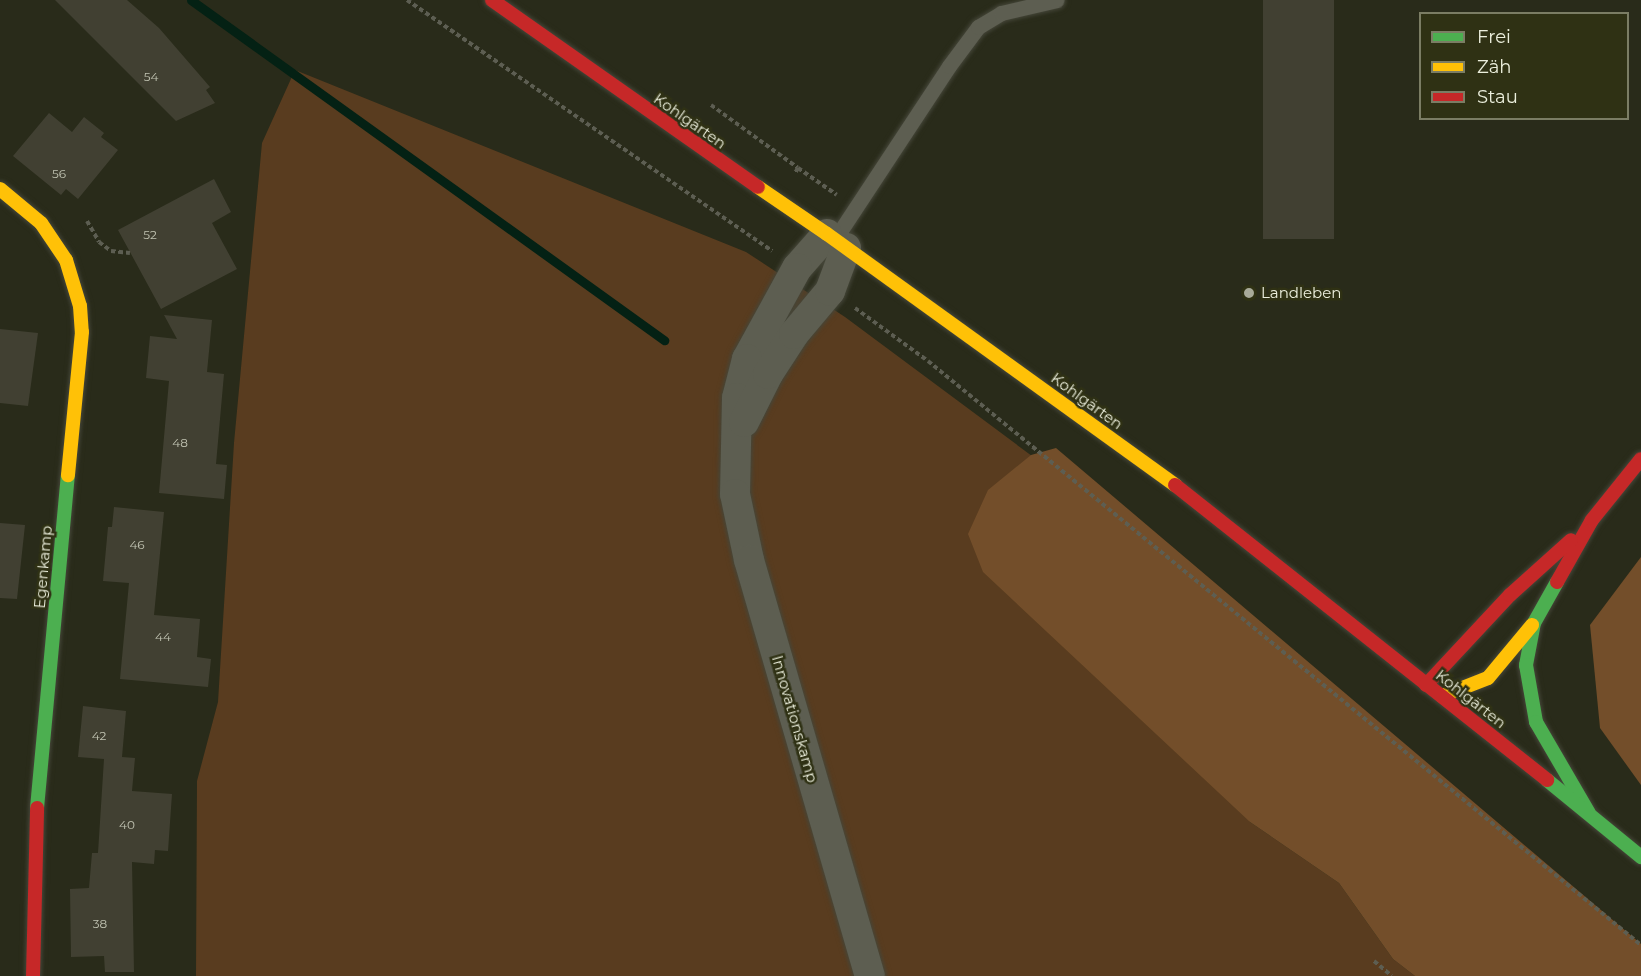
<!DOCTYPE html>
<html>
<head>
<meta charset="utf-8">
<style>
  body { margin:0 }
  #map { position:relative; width:1641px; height:976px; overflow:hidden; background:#292b1a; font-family:Montserrat,sans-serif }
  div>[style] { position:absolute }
  .green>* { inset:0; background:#593c1f }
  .forest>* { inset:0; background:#734e2a }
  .stream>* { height:9px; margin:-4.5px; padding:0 4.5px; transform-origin:4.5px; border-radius:4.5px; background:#042114 }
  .building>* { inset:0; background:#414032; transform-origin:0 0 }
  .path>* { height:4px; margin-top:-2px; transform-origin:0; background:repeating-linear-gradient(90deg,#5d5e52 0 4.5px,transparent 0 7.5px) }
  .roads { filter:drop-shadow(0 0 2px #454639) drop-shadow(0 0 2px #454639) }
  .lane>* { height:15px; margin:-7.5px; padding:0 7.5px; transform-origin:7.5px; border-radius:7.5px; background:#5d5e51 }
  .street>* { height:30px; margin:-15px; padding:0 15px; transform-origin:15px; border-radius:15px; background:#5d5e51 }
  .fast>* { height:14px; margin:-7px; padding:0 7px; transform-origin:7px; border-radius:7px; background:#4caf50 }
  .slow>* { height:14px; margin:-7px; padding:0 7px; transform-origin:7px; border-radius:7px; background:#ffc107 }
  .jam>* { height:14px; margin:-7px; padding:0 7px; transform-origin:7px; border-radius:7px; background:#c62828 }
  .dots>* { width:16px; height:16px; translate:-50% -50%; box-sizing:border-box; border:3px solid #2f3114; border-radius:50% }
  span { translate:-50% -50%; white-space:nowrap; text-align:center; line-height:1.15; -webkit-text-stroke:5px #2f3114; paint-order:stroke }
  .number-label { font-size:12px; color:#c1c3b2 }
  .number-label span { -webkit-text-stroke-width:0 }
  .street-label { font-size:15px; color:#ecefdd }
  .poi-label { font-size:15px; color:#ecefdd }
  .left { translate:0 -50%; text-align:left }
  .legend { position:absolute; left:1419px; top:12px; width:210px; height:108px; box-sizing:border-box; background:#2f3114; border:2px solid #7b7d64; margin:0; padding:8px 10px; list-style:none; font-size:18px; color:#ecefdd }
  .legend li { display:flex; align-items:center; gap:12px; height:30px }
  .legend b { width:30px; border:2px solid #7b7d64 }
</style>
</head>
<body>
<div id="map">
  <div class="green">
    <div style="clip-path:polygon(295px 70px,746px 252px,845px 317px,1036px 459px,1250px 822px,1339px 883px,1393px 959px,1415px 976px,196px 976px,197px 781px,218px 702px,234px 443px,262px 143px)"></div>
  </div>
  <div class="forest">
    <div style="clip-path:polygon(1056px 448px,1641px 944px,1641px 976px,1415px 976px,1393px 959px,1339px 883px,1250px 822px,983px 572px,968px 534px,988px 490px,1031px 455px)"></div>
    <div style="clip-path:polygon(1641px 557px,1641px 785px,1600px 728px,1590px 625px)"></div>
  </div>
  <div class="stream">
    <div style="left:191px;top:0;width:583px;rotate:35.71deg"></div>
  </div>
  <div class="building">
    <div style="clip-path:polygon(55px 0,127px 0,159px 28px,210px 87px,206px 90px,215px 103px,176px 121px)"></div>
    <div style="left:1263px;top:0;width:71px;height:239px"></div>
    <div style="clip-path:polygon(49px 113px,72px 132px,84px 117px,104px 133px,101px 137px,118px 150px,78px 199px,66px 189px,61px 195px,13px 156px)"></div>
    <div style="clip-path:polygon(214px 179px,231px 212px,212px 223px,237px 269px,161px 309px,118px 230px)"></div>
    <div style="clip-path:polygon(164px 315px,212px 320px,207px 372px,224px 374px,216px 464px,227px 465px,224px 499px,159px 493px,169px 381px,146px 378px,150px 336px,177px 339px)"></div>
    <div style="clip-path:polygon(0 329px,38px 333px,28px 406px,0 403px)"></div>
    <div style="clip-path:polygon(114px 507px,164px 512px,154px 615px,200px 619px,197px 657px,211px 659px,208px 687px,120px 679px,129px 583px,103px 581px,108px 527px,112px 527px)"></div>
    <div style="clip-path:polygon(0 523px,25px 525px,17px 599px,0 598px)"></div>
    <div style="clip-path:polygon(83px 706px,126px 711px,122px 757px,135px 758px,132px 791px,172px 794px,168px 851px,155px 850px,154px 864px,132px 862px,134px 972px,105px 972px,104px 956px,71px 957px,70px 889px,89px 888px,92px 853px,98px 853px,104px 759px,78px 757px)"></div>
  </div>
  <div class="path">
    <div style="left:407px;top:0;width:443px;rotate:34.5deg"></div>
    <div style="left:711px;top:105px;width:107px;rotate:35.9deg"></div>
    <div style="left:798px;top:168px;width:6px;rotate:121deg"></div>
    <div style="left:798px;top:168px;width:47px;rotate:34.7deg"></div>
    <div style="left:87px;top:221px;width:24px;rotate:60deg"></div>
    <div style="left:99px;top:242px;width:15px;rotate:37deg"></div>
    <div style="left:111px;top:251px;width:19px;rotate:6deg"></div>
    <div style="left:855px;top:308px;width:90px;rotate:36deg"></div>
    <div style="left:928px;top:361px;width:922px;rotate:39.32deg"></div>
    <div style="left:1374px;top:961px;width:23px;rotate:40deg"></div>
  </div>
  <div class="roads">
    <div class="lane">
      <div style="left:835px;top:239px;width:207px;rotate:-56.6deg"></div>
      <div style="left:949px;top:66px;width:49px;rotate:-53.4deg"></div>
      <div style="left:978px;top:27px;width:27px;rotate:-31deg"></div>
      <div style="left:1001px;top:13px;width:57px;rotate:-13.1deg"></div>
    </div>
    <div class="street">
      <div style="left:827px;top:234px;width:45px;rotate:131.4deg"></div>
      <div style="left:797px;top:268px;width:104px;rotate:118.8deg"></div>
      <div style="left:747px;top:359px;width:40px;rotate:104.4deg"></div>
      <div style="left:737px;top:398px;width:96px;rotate:91.2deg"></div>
      <div style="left:735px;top:494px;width:67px;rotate:78deg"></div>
      <div style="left:749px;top:560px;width:433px;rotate:73.8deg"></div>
      <div style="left:744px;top:422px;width:54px;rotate:-63.4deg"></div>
      <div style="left:768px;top:374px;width:48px;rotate:-57deg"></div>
      <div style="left:794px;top:334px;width:56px;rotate:-50.1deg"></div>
      <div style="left:830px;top:291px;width:46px;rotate:-69.6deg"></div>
    </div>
    <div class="fast">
      <div style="left:1557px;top:582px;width:47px;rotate:119.3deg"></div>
      <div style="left:1534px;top:623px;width:43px;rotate:100.8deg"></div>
      <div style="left:1526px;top:665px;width:58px;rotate:80deg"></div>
      <div style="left:1536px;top:722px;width:105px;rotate:59.8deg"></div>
      <div style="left:1547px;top:780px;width:122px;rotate:39.3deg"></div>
      <div style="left:37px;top:808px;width:334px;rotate:-84.7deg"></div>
    </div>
    <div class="slow">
      <div style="left:758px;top:187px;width:83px;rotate:34.3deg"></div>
      <div style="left:827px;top:234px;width:429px;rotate:35.8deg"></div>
      <div style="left:0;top:189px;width:53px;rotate:39.7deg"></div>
      <div style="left:41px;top:223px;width:45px;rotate:56deg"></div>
      <div style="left:66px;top:260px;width:48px;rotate:73.1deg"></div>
      <div style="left:80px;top:306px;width:26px;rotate:86deg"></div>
      <div style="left:82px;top:332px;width:144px;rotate:95.6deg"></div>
      <div style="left:1442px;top:696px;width:49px;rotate:-21.4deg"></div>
      <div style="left:1488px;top:678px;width:69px;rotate:-50.3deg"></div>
    </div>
    <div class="jam">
      <div style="left:492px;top:0;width:325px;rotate:35.1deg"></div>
      <div style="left:1175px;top:485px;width:475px;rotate:38.4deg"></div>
      <div style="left:1557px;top:582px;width:71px;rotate:-60.6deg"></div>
      <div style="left:1592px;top:520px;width:78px;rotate:-51.2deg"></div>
      <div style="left:1426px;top:685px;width:123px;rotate:-47deg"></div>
      <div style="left:1510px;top:595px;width:82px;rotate:-42deg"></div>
      <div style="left:33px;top:976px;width:168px;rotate:-88.6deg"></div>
    </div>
  </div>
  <div class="dots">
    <div style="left:1249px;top:293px;background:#a8aa99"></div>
  </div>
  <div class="number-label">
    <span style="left:151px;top:77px">54</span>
    <span style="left:59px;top:174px">56</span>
    <span style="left:150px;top:235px">52</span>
    <span style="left:180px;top:443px">48</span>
    <span style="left:137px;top:545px">46</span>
    <span style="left:163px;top:637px">44</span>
    <span style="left:99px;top:736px">42</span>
    <span style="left:127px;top:825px">40</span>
    <span style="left:100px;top:924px">38</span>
  </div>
  <div class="street-label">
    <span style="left:690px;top:121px;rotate:35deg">Kohlgärten</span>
    <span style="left:1087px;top:401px;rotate:36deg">Kohlgärten</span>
    <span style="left:43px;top:567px;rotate:-85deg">Egenkamp</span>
    <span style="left:1471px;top:699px;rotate:38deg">Kohlgärten</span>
    <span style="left:795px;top:719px;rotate:74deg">Innovationskamp</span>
  </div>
  <div class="poi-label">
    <span class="left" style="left:1261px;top:293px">Landleben</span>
  </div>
  <ul class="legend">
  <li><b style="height:8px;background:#4caf50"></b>Frei</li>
  <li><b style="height:8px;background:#ffc107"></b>Zäh</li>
  <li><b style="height:8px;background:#c62828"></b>Stau</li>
  </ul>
</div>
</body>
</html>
